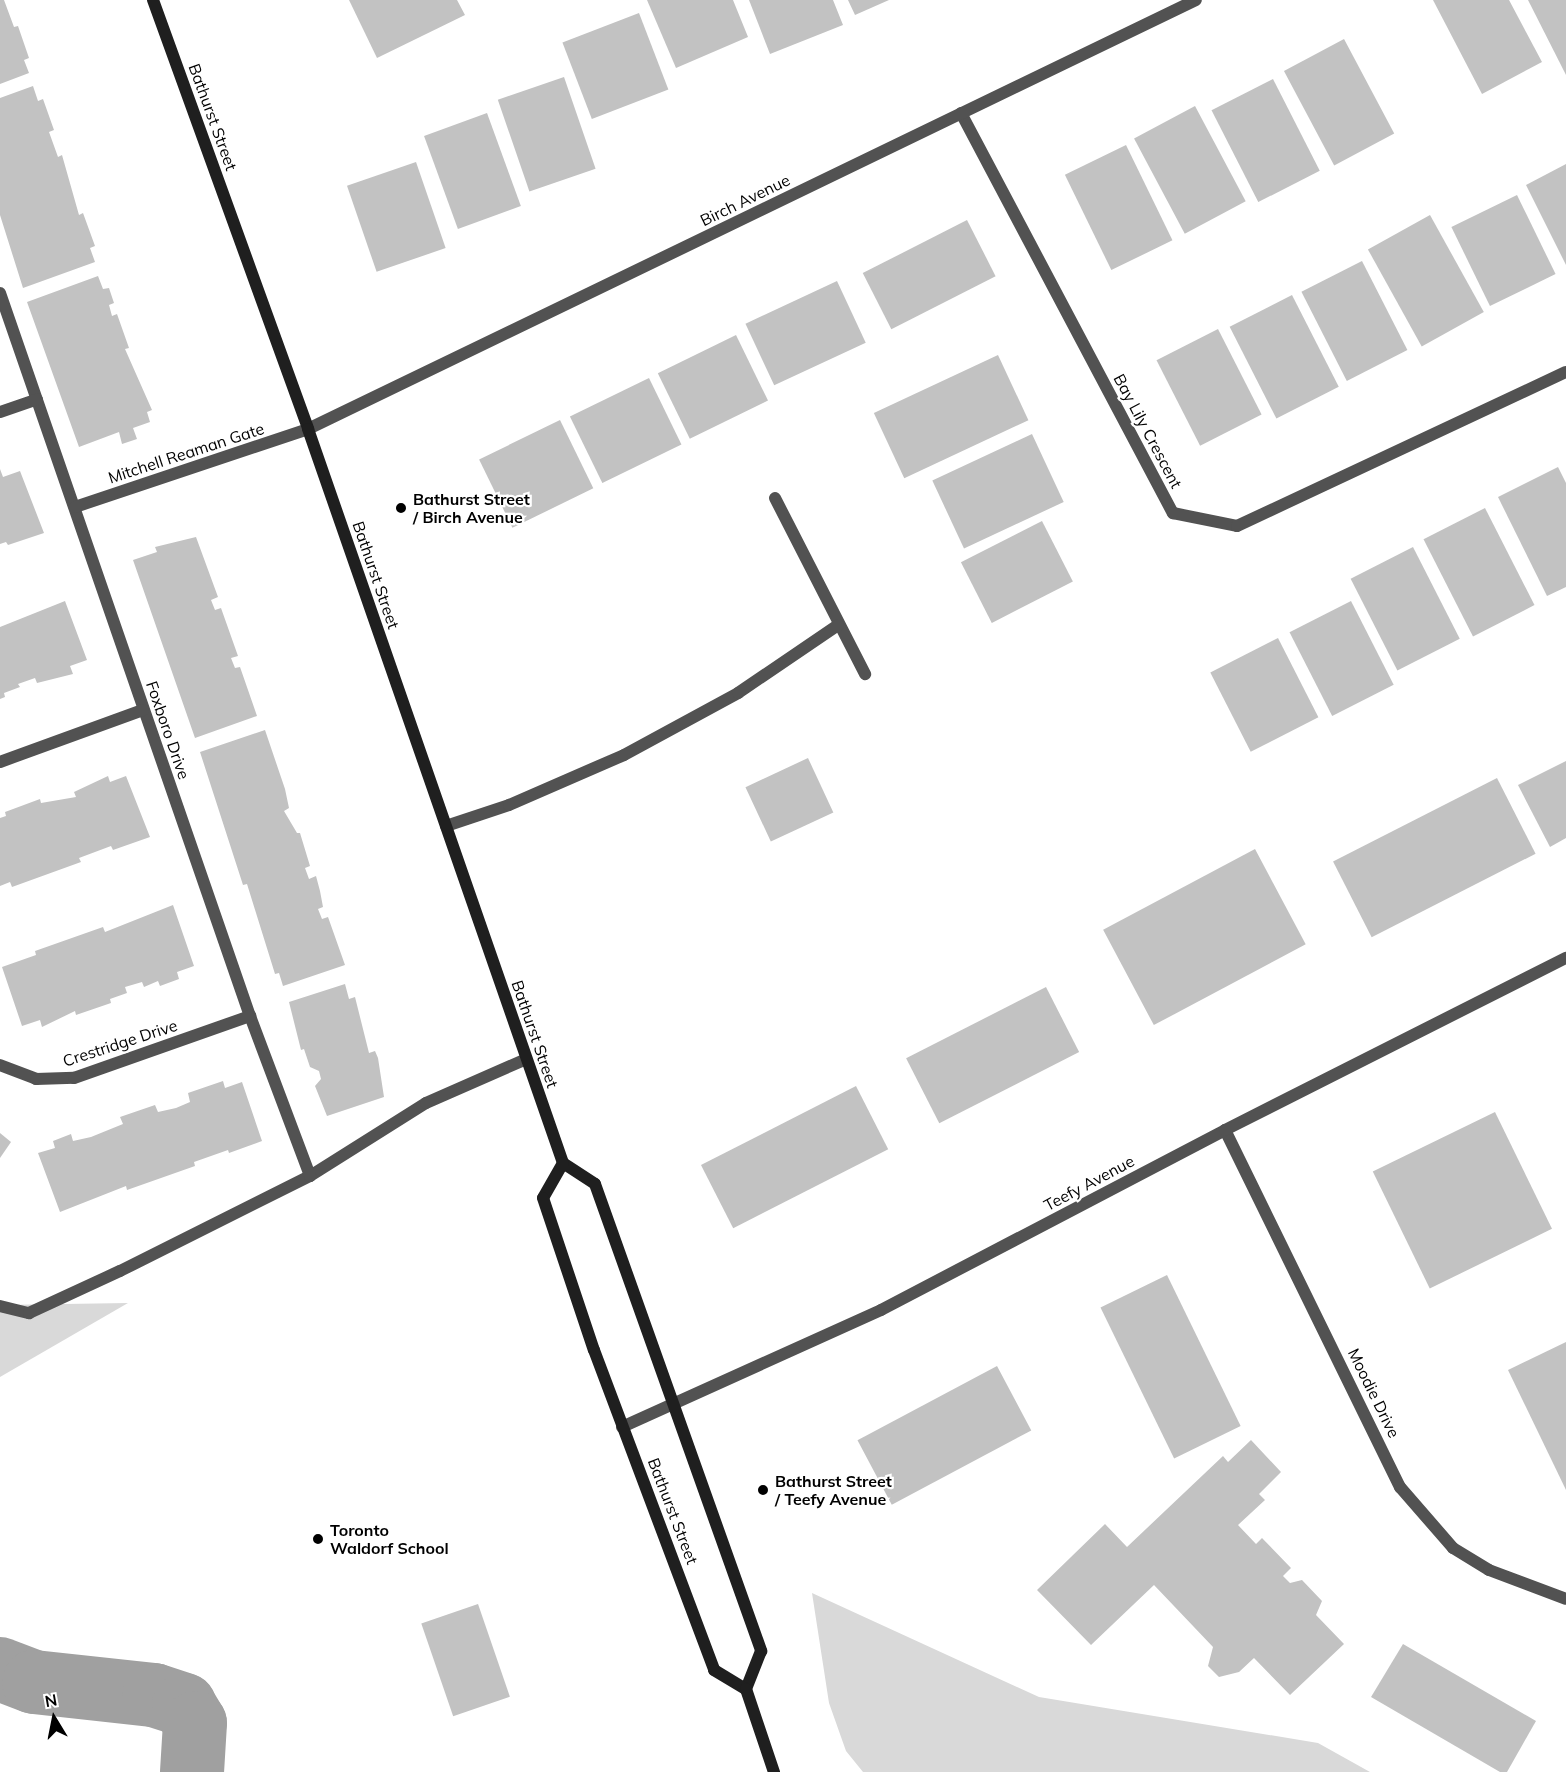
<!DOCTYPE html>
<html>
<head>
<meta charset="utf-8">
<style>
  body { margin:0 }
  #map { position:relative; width:1566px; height:1772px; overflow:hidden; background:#fff; font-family:Mulish,sans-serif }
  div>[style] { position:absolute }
  .green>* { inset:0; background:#d9d9d9 }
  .water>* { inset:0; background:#a0a0a0 }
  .river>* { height:64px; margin:-32px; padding:0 32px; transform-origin:32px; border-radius:32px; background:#a0a0a0 }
  .building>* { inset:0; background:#c2c2c2; transform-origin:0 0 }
  .service>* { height:12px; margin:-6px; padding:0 6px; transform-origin:6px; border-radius:6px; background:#525252 }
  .minor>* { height:12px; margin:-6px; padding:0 6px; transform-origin:6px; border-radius:6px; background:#525252 }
  .secondary>* { height:12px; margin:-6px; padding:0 6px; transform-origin:6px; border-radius:6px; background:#1f1f1f }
  .dots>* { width:16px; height:16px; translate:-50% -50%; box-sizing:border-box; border:3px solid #fff; border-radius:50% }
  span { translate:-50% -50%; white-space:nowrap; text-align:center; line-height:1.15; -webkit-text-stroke:4.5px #fff; paint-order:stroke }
  .street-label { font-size:16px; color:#000 }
  .poi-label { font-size:16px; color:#000; font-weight:700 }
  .left { translate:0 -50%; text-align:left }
  .north { position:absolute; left:24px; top:1688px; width:60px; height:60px; -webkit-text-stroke:4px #fff; paint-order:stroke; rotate:350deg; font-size:16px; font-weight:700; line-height:24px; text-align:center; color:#000 }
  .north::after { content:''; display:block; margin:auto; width:21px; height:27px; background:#000; clip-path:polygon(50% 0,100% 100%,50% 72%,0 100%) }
</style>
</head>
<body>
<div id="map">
  <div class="green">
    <div style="clip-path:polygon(128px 1303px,0 1377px,0 1305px)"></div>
    <div style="clip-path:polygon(812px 1593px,1039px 1697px,1318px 1743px,1370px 1772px,863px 1772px,846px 1751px,829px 1703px)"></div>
  </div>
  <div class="water">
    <div style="clip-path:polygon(26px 1658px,45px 1676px,78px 1678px,97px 1668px,198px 1691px,210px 1725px,201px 1772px,182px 1772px,189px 1742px,177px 1712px,0 1695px,0 1672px,10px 1671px)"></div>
  </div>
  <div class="river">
    <div style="left:0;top:1669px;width:36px;rotate:21deg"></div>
    <div style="left:34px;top:1682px;width:121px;rotate:6.2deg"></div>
    <div style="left:154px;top:1695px;width:32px;rotate:18deg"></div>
    <div style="left:184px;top:1705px;width:21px;rotate:59deg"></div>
    <div style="left:195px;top:1723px;width:49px;rotate:93.5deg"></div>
  </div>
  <div class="building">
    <div style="clip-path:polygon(0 0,4px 0,14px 27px,18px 26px,29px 58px,24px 60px,29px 73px,0 84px)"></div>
    <div style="clip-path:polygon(349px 0,457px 0,465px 15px,377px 58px)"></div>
    <div style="clip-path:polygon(647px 0,733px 0,748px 37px,676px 68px)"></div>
    <div style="clip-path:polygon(749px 0,833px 0,843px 25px,770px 54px)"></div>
    <div style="clip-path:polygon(848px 0,889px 0,855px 15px)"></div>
    <div style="clip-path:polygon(1433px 0,1509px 0,1542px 62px,1482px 94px)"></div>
    <div style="clip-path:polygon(1528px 0,1566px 0,1566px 75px)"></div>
    <div style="left:639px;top:13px;width:82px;height:82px;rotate:69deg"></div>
    <div style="left:1344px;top:39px;width:107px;height:68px;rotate:62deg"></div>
    <div style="left:564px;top:77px;width:97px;height:70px;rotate:71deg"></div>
    <div style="left:1273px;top:79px;width:103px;height:69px;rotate:63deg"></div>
    <div style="clip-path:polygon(33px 86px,38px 101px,43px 99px,54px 130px,49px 132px,58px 157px,62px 155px,79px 215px,83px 213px,95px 246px,90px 248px,95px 262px,23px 288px,0 215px,0 98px)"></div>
    <div style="left:1195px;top:106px;width:108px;height:69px;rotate:62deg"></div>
    <div style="left:487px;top:113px;width:99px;height:67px;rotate:70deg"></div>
    <div style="left:1126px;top:145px;width:106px;height:68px;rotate:64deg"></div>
    <div style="left:416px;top:162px;width:91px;height:73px;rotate:71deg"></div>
    <div style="clip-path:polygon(1566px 164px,1566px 265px,1526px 185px)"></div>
    <div style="left:1517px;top:195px;width:88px;height:73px;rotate:64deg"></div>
    <div style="left:1430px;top:215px;width:111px;height:71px;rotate:61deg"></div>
    <div style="left:967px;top:220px;width:63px;height:117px;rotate:63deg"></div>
    <div style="left:1362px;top:261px;width:100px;height:68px;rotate:63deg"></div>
    <div style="clip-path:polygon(98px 276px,103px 289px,109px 288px,114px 303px,109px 305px,112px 316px,117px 314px,129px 348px,125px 349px,152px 410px,147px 412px,150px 422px,133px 428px,137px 439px,122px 444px,119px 432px,79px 447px,27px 302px)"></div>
    <div style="left:837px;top:281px;width:68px;height:101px;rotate:65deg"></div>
    <div style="left:1292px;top:295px;width:103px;height:70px;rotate:63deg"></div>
    <div style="left:1218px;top:329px;width:96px;height:69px;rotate:63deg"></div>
    <div style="left:736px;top:335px;width:73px;height:87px;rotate:64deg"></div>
    <div style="left:998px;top:355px;width:72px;height:137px;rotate:65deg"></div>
    <div style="left:649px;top:378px;width:74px;height:88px;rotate:64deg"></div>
    <div style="left:560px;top:420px;width:76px;height:90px;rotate:64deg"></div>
    <div style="left:1032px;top:434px;width:75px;height:110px;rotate:65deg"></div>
    <div style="clip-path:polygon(1558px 467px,1566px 483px,1566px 587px,1547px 596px,1498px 497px)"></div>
    <div style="clip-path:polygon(0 469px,3px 477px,20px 471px,44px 533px,8px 545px,6px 542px,0 544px)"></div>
    <div style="left:1485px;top:508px;width:109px;height:69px;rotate:63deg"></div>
    <div style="left:1042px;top:521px;width:68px;height:91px;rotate:63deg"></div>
    <div style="clip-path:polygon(196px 537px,218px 597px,211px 600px,215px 610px,221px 608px,238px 656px,231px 658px,235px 668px,240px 667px,257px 716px,195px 738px,133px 560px,157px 552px,155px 547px)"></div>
    <div style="left:1413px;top:547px;width:103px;height:70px;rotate:63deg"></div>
    <div style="clip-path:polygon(65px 601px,87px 660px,70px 666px,73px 674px,37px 683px,35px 678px,18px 684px,20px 687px,4px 693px,5px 697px,0 699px,0 627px)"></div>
    <div style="left:1351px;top:601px;width:94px;height:69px;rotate:63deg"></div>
    <div style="left:1278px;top:638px;width:89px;height:76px;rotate:63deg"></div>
    <div style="clip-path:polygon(265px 730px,285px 789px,289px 808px,284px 811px,297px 833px,300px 833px,310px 866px,305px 868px,309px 879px,316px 876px,320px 891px,323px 907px,318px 909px,322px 919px,328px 917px,345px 965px,283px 986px,279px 973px,275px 974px,247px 884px,243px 885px,200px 752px)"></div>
    <div style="left:808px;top:758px;width:60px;height:69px;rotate:65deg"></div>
    <div style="clip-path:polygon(1566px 761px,1566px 838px,1550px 847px,1518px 785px)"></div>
    <div style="clip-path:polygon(108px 776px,110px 782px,126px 776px,150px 837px,113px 850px,111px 846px,79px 858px,81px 862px,12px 887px,10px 882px,0 886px,0 818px,6px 816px,5px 812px,40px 799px,41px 803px,76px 797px,74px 792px)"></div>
    <div style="left:1497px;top:778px;width:85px;height:184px;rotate:63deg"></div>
    <div style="left:1255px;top:849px;width:108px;height:172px;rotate:62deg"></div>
    <div style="clip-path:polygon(173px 905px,194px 966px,177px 972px,179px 979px,160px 986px,158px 981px,144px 987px,142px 982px,125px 987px,127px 993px,110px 999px,111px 1003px,76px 1015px,75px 1011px,42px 1027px,40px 1020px,22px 1026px,2px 967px,36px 955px,35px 951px,103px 927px,105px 932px)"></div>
    <div style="clip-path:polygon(345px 984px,349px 999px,355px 997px,369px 1053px,375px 1051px,378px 1058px,384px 1097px,327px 1116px,315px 1086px,321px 1079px,319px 1071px,310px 1067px,304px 1049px,301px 1050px,289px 1002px)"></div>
    <div style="left:1046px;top:987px;width:73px;height:157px;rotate:63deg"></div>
    <div style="clip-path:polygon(223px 1081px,225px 1088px,242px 1082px,262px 1141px,229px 1153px,228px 1150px,194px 1162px,195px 1166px,127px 1190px,126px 1186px,60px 1212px,38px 1153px,55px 1148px,53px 1141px,71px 1134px,73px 1141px,91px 1137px,123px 1124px,120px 1117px,155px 1105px,158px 1112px,176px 1108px,190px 1102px,188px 1093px)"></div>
    <div style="left:856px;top:1086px;width:71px;height:174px;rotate:63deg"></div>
    <div style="left:1495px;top:1112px;width:130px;height:136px;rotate:64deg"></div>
    <div style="clip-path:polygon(0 1133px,11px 1142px,0 1158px)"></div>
    <div style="left:1167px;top:1275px;width:168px;height:74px;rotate:64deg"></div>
    <div style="clip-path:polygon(1566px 1342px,1566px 1490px,1508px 1370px)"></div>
    <div style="left:997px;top:1366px;width:73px;height:158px;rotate:62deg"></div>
    <div style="clip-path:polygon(1251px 1440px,1281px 1472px,1259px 1494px,1265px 1500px,1238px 1525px,1256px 1544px,1262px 1538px,1291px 1568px,1283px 1576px,1290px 1583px,1302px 1580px,1322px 1601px,1316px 1615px,1344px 1644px,1290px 1695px,1254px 1658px,1239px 1672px,1219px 1677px,1208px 1666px,1213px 1647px,1154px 1585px,1091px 1645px,1037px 1590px,1105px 1524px,1127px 1547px,1223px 1456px,1228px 1462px)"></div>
    <div style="left:478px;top:1604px;width:98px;height:60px;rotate:71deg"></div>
    <div style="clip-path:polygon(1403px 1644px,1536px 1721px,1507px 1772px,1500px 1772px,1371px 1697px)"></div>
  </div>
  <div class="service">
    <div style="left:775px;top:498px;width:198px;rotate:62.9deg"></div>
    <div style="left:446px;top:826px;width:66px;rotate:-18.4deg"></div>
    <div style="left:509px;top:805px;width:125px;rotate:-23.5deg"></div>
    <div style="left:624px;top:755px;width:130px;rotate:-28.5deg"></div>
    <div style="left:738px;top:693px;width:121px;rotate:-34.2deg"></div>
    <div style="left:0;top:1306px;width:30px;rotate:14deg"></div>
    <div style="left:29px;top:1313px;width:100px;rotate:-24.8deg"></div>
    <div style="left:120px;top:1271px;width:212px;rotate:-26.6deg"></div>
    <div style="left:310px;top:1176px;width:137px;rotate:-32.2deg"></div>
    <div style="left:426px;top:1103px;width:109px;rotate:-23.7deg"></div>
  </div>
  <div class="minor">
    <div style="left:961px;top:113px;width:453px;rotate:62.1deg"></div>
    <div style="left:1173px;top:513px;width:65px;rotate:11.5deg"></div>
    <div style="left:1237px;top:526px;width:363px;rotate:-25.1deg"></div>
    <div style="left:0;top:293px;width:765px;rotate:70.93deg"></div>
    <div style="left:250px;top:1016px;width:171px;rotate:69.4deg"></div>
    <div style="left:0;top:412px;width:39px;rotate:-19deg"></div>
    <div style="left:75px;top:507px;width:246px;rotate:-18.5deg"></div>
    <div style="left:308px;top:429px;width:986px;rotate:-25.79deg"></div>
    <div style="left:0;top:762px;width:152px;rotate:-20deg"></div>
    <div style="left:0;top:1065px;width:39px;rotate:21deg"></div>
    <div style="left:36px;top:1079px;width:38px;rotate:-2deg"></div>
    <div style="left:74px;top:1078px;width:187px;rotate:-19.4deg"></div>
    <div style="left:1225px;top:1130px;width:398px;rotate:63.9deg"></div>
    <div style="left:1400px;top:1487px;width:81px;rotate:49deg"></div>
    <div style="left:1453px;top:1548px;width:42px;rotate:31.4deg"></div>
    <div style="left:1489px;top:1570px;width:82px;rotate:20.6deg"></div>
    <div style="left:622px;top:1427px;width:284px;rotate:-24.3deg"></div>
    <div style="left:881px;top:1310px;width:388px;rotate:-27.6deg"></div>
    <div style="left:1225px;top:1130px;width:382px;rotate:-26.8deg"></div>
  </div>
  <div class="secondary">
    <div style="left:153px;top:0;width:456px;rotate:70.1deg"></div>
    <div style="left:308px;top:429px;width:777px;rotate:70.84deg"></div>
    <div style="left:563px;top:1163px;width:38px;rotate:33deg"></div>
    <div style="left:595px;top:1184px;width:496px;rotate:70.4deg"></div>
    <div style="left:761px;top:1651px;width:41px;rotate:111.5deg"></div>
    <div style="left:563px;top:1163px;width:40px;rotate:119.7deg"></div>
    <div style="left:543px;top:1198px;width:160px;rotate:71.5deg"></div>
    <div style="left:594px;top:1350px;width:342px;rotate:69.4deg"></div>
    <div style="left:714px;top:1670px;width:37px;rotate:31deg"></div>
    <div style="left:746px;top:1689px;width:88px;rotate:71.4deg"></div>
  </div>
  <div class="dots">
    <div style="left:401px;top:508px;background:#000"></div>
    <div style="left:763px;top:1490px;background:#000"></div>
    <div style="left:318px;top:1539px;background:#000"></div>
  </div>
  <div class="street-label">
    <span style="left:213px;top:117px;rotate:70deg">Bathurst Street</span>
    <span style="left:745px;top:200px;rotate:-26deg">Birch Avenue</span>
    <span style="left:1148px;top:431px;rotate:62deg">Bay Lily Crescent</span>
    <span style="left:186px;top:453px;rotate:-18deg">Mitchell Reaman Gate</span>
    <span style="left:376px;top:575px;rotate:71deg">Bathurst Street</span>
    <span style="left:168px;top:730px;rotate:71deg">Foxboro Drive</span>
    <span style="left:535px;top:1034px;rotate:71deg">Bathurst Street</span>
    <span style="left:120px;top:1043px;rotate:-18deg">Crestridge Drive</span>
    <span style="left:1089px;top:1183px;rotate:-28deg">Teefy Avenue</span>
    <span style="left:1374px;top:1393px;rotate:64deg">Moodie Drive</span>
    <span style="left:673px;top:1511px;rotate:69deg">Bathurst Street</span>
  </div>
  <div class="poi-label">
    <span class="left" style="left:413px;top:508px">Bathurst Street<br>/ Birch Avenue</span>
    <span class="left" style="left:775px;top:1490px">Bathurst Street<br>/ Teefy Avenue</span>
    <span class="left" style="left:330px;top:1539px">Toronto<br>Waldorf School</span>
  </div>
  <div class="north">N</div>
</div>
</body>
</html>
